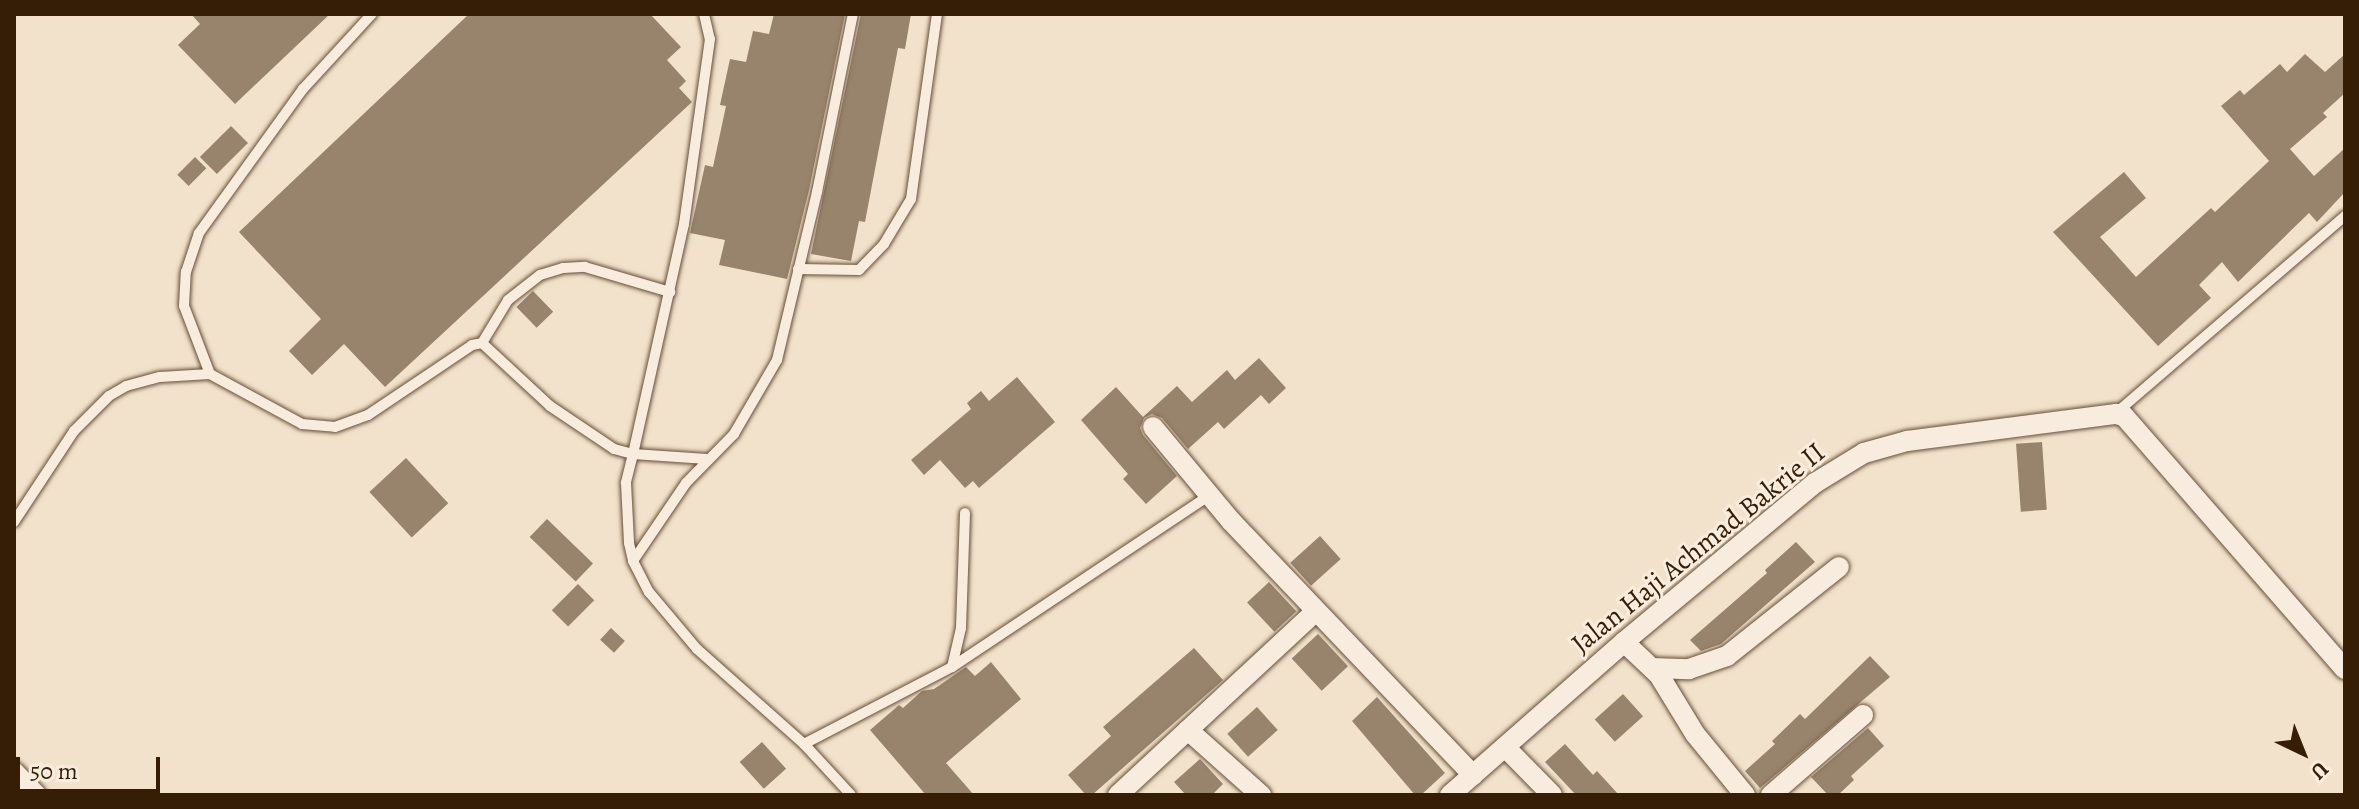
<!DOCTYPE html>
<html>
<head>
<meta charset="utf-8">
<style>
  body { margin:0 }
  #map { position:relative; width:2359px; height:809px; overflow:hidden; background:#f3e2cb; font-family:Alegreya,serif }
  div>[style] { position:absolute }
  .building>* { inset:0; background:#98836c; transform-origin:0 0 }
  .roads { filter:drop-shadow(0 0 2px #654e36) drop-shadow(0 0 2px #654e36) }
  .lane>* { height:10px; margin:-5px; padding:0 5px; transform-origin:5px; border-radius:5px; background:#f7ecdd }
  .street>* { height:20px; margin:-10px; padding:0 10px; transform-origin:10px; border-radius:10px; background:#f7ecdd }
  span { translate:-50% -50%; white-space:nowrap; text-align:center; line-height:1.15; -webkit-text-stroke:6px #f7ecdd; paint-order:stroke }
  .street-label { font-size:28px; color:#361d05 }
  .frame { position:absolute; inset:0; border:16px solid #361d05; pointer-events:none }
  .north { position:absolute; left:2263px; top:713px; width:80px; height:80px; -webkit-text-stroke:6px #f7ecdd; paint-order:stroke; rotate:137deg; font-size:22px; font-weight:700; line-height:32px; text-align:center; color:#361d05 }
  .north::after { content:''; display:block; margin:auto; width:28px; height:36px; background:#361d05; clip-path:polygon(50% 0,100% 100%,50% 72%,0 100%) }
  .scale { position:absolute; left:16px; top:757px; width:144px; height:36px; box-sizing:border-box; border:4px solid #361d05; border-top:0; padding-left:10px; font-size:24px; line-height:28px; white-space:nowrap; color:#361d05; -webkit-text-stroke:6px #f7ecdd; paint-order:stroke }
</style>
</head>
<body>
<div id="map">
  <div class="building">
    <div style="clip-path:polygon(191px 14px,330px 14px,235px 104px,178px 45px,200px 24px)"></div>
    <div style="clip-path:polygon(469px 14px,650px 14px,681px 47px,667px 60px,686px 81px,679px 88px,692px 102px,385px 387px,344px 344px,312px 375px,289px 351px,321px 319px,239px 232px)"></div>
    <div style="clip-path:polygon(774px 14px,845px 14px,809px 190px,787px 279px,719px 265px,725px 240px,690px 233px,705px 165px,713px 167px,726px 106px,720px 105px,730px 59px,746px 62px,753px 31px,769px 34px)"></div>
    <div style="clip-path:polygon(861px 14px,911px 14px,905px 49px,898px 48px,865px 222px,859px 221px,851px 261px,811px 254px)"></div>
    <div style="clip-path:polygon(2305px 54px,2325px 72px,2345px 54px,2345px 93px,2323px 113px,2327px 117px,2290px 149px,2314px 176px,2345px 148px,2345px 192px,2317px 222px,2309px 213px,2238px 282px,2222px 262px,2199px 285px,2211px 298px,2158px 346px,2053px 232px,2124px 172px,2146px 198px,2100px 237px,2136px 277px,2211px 208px,2215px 212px,2269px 161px,2221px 106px,2240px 90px,2244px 95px,2280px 64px,2287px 72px)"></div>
    <div style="left:231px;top:126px;width:24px;height:44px;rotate:45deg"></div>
    <div style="left:195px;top:157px;width:16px;height:25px;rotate:45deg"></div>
    <div style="left:533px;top:291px;width:29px;height:23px;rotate:46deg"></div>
    <div style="clip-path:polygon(1259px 358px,1286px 388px,1269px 404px,1261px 395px,1224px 429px,1218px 422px,1188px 449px,1162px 418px,1152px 414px,1144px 418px,1140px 428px,1143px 435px,1177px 476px,1146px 504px,1123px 479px,1128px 474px,1081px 420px,1116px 387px,1143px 417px,1177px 386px,1192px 402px,1227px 370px,1235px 380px)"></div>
    <div style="clip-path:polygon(1017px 377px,1055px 422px,979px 488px,973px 481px,965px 488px,940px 460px,924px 475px,911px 460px,971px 409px,967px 403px,981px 391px,989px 401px)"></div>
    <div style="left:2042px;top:442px;width:68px;height:26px;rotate:86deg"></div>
    <div style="left:406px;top:458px;width:62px;height:50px;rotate:47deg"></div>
    <div style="left:547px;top:519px;width:64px;height:25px;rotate:44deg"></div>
    <div style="left:1320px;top:536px;width:31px;height:40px;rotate:48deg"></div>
    <div style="clip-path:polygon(1796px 542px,1815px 562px,1721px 644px,1701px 651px,1690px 640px,1767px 573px,1765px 570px)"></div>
    <div style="left:1269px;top:582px;width:40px;height:30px;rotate:47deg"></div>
    <div style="left:578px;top:584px;width:23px;height:37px;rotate:45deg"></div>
    <div style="left:611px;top:628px;width:19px;height:16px;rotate:43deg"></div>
    <div style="left:1318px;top:634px;width:44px;height:36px;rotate:47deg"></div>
    <div style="clip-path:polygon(1194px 648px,1223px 680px,1092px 795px,1086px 795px,1068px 775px,1111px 736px,1103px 727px)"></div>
    <div style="clip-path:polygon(1870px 656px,1890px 677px,1760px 788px,1745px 771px,1775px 744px,1772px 741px,1800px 714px,1805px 719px)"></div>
    <div style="clip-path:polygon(991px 662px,1021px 699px,946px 763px,974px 795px,926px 795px,870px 730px,899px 705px,903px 708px,922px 691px,934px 689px,966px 667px,975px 676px)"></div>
    <div style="left:1623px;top:694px;width:30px;height:38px;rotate:48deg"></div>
    <div style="clip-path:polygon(1377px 697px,1445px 773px,1421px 795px,1415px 795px,1352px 721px)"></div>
    <div style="left:1257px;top:707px;width:31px;height:40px;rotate:48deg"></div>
    <div style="clip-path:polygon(1868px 728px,1884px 746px,1851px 776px,1854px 780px,1838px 795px,1828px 795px,1811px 777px)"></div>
    <div style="left:762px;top:742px;width:36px;height:30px;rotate:48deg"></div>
    <div style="clip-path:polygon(1565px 744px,1593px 775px,1597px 771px,1619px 795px,1576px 795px,1545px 762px)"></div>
    <div style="clip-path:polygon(1200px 759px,1223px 784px,1212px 795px,1186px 795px,1174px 782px)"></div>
  </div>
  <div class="roads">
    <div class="lane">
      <div style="left:704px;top:14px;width:26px;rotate:77deg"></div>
      <div style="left:710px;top:39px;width:187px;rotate:98deg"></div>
      <div style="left:684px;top:224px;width:236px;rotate:102.5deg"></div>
      <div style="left:633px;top:454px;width:74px;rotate:3.9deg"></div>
      <div style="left:798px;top:269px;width:61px;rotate:0.9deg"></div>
      <div style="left:859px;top:270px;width:36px;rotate:-46deg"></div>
      <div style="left:884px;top:244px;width:52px;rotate:-59deg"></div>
      <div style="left:911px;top:199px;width:187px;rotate:-82deg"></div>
      <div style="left:482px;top:343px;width:50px;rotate:-58.8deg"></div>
      <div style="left:508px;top:300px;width:41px;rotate:-38deg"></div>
      <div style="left:540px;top:275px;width:24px;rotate:-17deg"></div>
      <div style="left:563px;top:268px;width:22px;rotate:-3deg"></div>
      <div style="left:585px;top:267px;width:89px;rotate:16.4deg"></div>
      <div style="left:210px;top:374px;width:73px;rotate:-110.9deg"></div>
      <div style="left:184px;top:306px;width:34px;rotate:-87deg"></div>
      <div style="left:186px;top:272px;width:41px;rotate:-71.6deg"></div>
      <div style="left:199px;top:233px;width:178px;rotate:-54.2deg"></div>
      <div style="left:303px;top:89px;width:102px;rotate:-47.4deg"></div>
      <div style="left:2116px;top:413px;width:302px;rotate:-40.7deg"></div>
      <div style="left:14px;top:522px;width:109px;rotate:-56.6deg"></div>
      <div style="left:74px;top:431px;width:49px;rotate:-45deg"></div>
      <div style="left:109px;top:396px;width:20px;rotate:-30deg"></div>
      <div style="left:126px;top:386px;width:35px;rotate:-15deg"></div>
      <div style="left:160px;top:377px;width:50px;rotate:-3.4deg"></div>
      <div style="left:210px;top:374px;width:105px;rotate:28.5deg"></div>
      <div style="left:302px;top:424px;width:33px;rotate:5deg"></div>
      <div style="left:335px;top:427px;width:35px;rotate:-20deg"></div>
      <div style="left:368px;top:415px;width:125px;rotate:-33.9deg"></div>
      <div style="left:472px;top:345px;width:10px;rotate:-11deg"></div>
      <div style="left:482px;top:343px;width:93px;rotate:42.8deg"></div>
      <div style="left:550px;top:406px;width:77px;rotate:33.9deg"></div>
      <div style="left:614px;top:449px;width:20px;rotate:15deg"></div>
      <div style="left:633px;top:454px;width:30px;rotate:104deg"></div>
      <div style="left:626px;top:483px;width:60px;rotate:87.1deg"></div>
      <div style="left:629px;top:543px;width:18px;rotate:77deg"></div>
      <div style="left:633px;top:561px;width:35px;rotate:63deg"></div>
      <div style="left:649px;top:592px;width:75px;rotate:49.9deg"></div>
      <div style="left:697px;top:649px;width:143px;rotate:41.6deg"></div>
      <div style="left:804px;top:744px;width:69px;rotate:47.3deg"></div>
      <div style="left:633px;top:561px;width:94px;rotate:-55.8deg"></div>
      <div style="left:686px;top:483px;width:69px;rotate:-45.6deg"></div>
      <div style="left:734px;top:434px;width:86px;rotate:-59.8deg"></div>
      <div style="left:777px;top:360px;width:173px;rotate:-76.6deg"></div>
      <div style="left:817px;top:192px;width:182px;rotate:-78.6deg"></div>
      <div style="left:952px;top:667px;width:310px;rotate:-33.7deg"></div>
      <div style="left:804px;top:744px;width:167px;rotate:-27.5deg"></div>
      <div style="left:952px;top:667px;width:40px;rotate:-77deg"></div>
      <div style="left:961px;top:628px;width:115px;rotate:-88deg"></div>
    </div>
    <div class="street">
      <div style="left:1153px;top:427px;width:122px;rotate:50.3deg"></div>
      <div style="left:1231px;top:521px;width:351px;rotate:46.4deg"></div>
      <div style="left:1624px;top:642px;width:48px;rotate:43.3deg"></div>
      <div style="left:1659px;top:675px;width:69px;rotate:58.6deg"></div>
      <div style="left:1695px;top:734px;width:79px;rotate:50.7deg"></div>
      <div style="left:1652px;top:668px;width:37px;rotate:2deg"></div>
      <div style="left:1689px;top:669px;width:40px;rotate:-18.9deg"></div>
      <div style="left:1727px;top:656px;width:143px;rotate:-38.5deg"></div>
      <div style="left:1188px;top:730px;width:98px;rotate:41.7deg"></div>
      <div style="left:1505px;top:747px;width:67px;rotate:45.6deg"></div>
      <div style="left:14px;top:772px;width:32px;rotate:46deg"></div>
      <div style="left:1118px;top:795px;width:270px;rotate:-42.9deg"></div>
      <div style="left:1450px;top:795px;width:232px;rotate:-41.3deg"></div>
      <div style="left:1624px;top:642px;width:249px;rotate:-39.8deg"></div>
      <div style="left:1815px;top:483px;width:57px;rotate:-31.5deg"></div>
      <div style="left:1864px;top:453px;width:45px;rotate:-15.6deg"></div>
      <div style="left:1907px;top:441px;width:211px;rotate:-7.4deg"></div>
      <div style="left:2116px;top:414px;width:8px;rotate:14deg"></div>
      <div style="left:2124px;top:416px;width:336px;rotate:48.9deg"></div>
      <div style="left:1771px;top:795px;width:122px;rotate:-41deg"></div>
    </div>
  </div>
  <div class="street-label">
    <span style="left:1698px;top:548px;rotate:-39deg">Jalan Haji Achmad Bakrie II</span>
  </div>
  <div class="frame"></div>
  <div class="north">U</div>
  <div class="scale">50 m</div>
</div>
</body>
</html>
